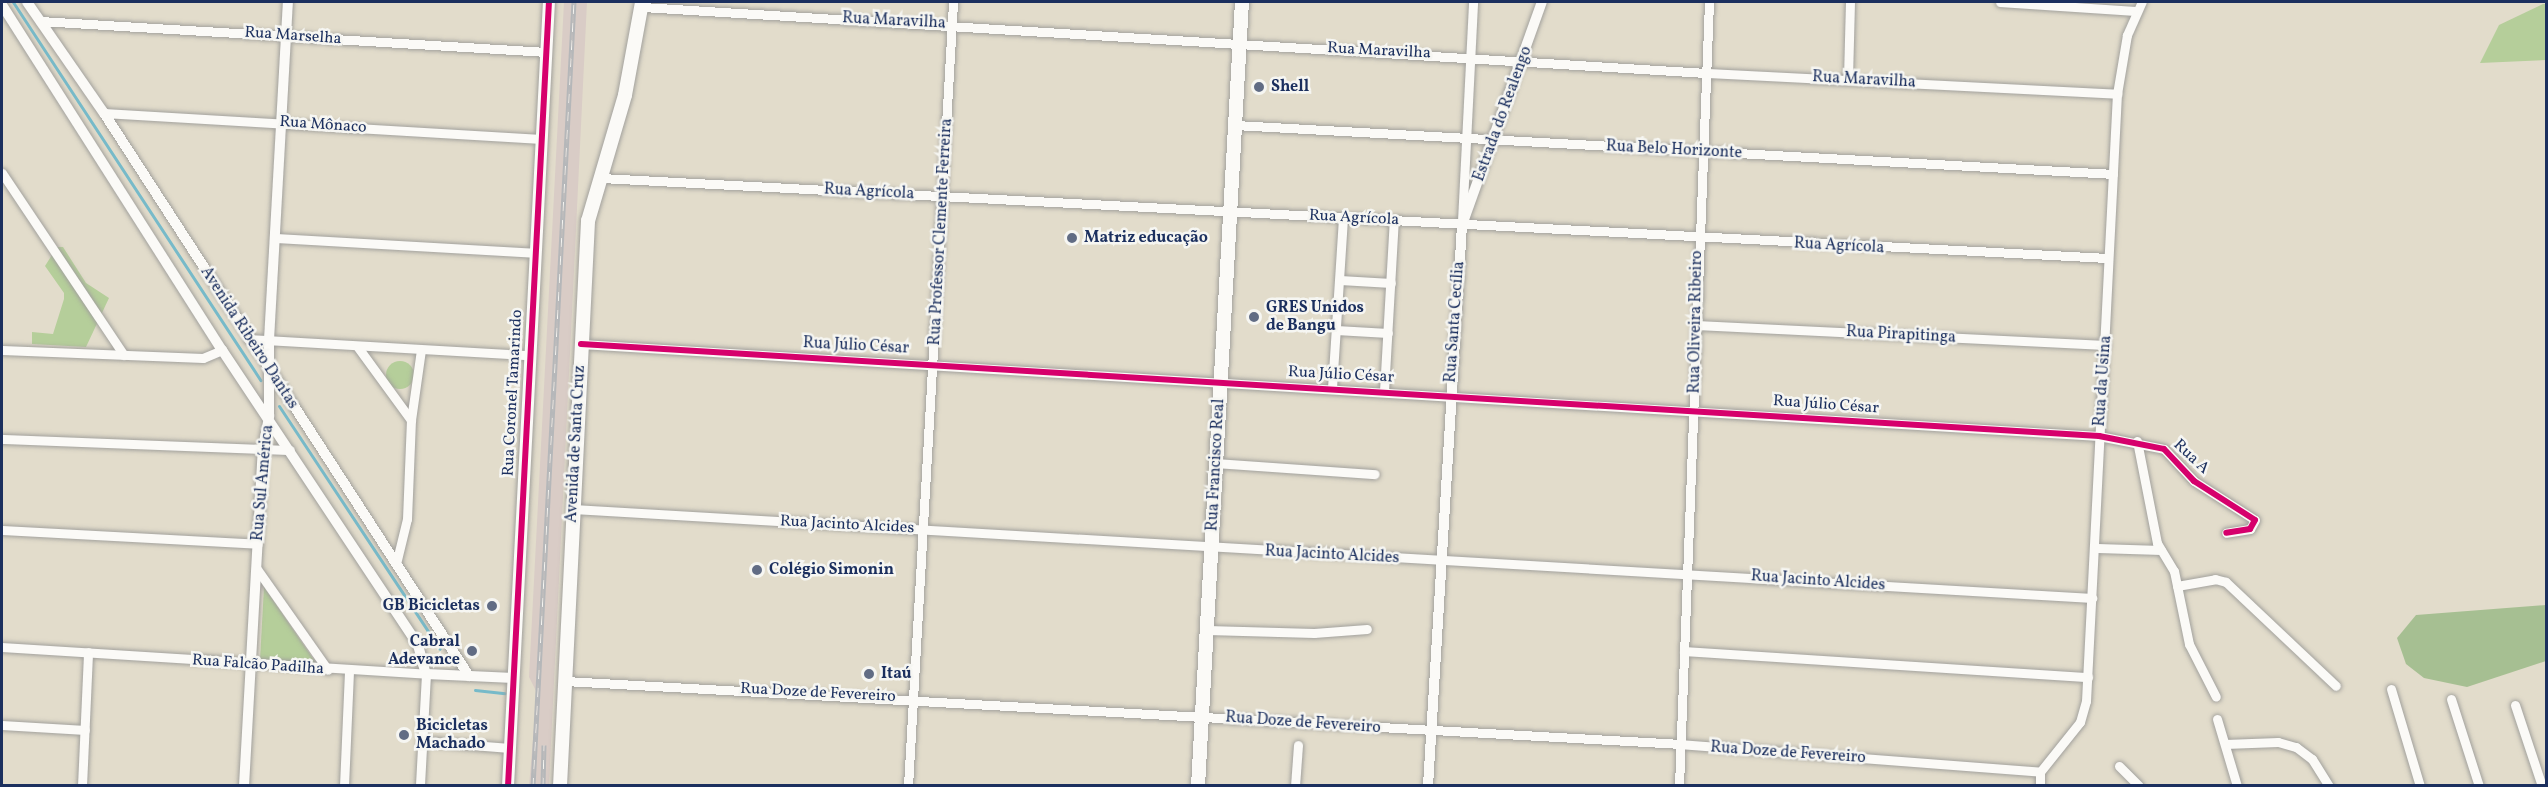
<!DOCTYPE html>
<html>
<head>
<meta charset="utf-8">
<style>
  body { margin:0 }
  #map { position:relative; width:2548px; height:787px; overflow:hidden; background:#e2dccb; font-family:Vollkorn,serif }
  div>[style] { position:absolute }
  .industrial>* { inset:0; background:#d9ccc6 }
  .green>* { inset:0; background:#b5ce9a }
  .round { border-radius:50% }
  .forest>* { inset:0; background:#a6bf92 }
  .stream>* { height:3px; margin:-1.5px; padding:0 1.5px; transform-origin:1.5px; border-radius:1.5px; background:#77bac9 }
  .roads { filter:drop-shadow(0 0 2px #a2a19d) drop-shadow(0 0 2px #a2a19d) }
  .minor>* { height:9px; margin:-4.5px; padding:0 4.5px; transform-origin:4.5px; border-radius:4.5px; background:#fbfaf7 }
  .tertiary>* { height:10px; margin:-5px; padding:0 5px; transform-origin:5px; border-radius:5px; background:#fbfaf7 }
  .secondary>* { height:12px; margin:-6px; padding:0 6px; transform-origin:6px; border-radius:6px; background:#fbfaf7 }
  .primary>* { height:14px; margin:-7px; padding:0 7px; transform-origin:7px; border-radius:7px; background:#fbfaf7 }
  .rail>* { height:5px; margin-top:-2.5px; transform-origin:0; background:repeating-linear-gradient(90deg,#f6f6f2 0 9px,#b5b7b9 0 18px); box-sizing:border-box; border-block:2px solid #b5b7b9 }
  .cycleway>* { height:6px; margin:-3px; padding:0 3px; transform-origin:3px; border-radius:3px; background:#d6006c }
  .dots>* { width:16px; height:16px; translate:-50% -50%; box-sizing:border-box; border:3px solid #f6f6f2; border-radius:50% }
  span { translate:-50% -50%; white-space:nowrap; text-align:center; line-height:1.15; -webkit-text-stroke:5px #f6f6f2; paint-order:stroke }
  .street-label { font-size:16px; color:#1b2f5e }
  .poi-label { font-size:16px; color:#1b2f5e; font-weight:700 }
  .left { translate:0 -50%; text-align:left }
  .right { translate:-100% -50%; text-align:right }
  .frame { position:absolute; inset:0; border:3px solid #1b2f5e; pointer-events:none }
</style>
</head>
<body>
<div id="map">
  <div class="industrial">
    <div style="clip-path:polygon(564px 2px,587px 2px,549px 785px,529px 786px,537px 693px,529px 677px)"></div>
  </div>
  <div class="green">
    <div style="clip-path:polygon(2543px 4px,2546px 4px,2546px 60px,2480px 63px,2499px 25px)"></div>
    <div style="clip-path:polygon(57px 247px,63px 247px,86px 283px,109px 298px,86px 347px,32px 344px,32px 332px,53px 334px,64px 299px,64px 293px,45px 266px)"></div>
    <div class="round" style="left:386px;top:361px;width:28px;height:28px"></div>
    <div style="clip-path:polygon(264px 587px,316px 663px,260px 660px)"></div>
  </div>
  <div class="forest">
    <div style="clip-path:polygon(2546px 605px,2546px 661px,2467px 687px,2424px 678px,2406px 664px,2397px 638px,2416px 615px)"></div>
  </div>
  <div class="stream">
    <div style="left:13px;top:2px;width:452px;rotate:56.8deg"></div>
    <div style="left:279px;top:406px;width:291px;rotate:56.5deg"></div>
    <div style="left:475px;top:690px;width:30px;rotate:6deg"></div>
  </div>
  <div class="roads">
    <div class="minor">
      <div style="left:2000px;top:2px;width:135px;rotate:3.8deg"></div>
      <div style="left:642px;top:7px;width:1067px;rotate:3.55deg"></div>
      <div style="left:1707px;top:73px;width:411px;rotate:2.9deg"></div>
      <div style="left:40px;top:21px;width:508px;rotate:3.5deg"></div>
      <div style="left:1848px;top:78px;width:76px;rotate:-88.5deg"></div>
      <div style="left:104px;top:113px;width:438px;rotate:3.4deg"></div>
      <div style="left:1235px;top:125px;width:879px;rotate:3.19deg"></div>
      <div style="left:2px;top:173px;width:219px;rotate:56.2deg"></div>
      <div style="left:601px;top:178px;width:1508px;rotate:3.04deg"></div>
      <div style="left:1462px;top:221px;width:219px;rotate:-87.1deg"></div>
      <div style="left:276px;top:238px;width:258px;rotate:3.3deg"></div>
      <div style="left:1340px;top:280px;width:51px;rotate:3.4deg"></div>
      <div style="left:1696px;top:325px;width:410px;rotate:2.8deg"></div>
      <div style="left:1336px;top:330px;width:52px;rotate:3.3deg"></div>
      <div style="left:248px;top:339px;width:281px;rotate:3.3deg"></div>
      <div style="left:581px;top:344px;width:1521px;rotate:3.47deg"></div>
      <div style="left:2099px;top:436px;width:66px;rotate:11.3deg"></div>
      <div style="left:2164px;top:449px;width:44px;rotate:46.8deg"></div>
      <div style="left:2194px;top:481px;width:72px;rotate:32.6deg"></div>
      <div style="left:2255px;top:520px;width:10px;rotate:119deg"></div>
      <div style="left:2250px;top:529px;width:24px;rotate:171deg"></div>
      <div style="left:357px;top:346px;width:92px;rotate:53.9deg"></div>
      <div style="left:2px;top:350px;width:201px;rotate:2.3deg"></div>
      <div style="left:203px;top:358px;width:21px;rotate:-23deg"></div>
      <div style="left:1332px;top:388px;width:170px;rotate:-86.3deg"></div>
      <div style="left:1384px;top:391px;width:171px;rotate:-86.7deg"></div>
      <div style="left:2px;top:439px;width:288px;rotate:2.2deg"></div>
      <div style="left:2137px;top:441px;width:104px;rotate:78.9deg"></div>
      <div style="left:2157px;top:543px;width:33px;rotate:59deg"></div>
      <div style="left:2174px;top:571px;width:75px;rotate:78.4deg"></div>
      <div style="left:2189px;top:644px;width:59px;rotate:63deg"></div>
      <div style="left:1216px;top:463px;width:159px;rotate:4deg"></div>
      <div style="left:573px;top:509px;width:1522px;rotate:3.35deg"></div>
      <div style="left:2px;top:530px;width:256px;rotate:3.1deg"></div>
      <div style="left:2097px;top:548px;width:64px;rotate:1.8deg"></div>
      <div style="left:396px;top:564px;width:46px;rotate:-76.3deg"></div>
      <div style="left:407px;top:519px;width:99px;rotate:-87.7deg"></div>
      <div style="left:411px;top:420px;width:71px;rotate:-81.9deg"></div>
      <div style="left:257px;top:569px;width:123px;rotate:54.9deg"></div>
      <div style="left:2177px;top:586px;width:39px;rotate:-10deg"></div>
      <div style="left:2215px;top:579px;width:11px;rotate:15deg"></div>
      <div style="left:2226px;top:582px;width:151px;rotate:43.4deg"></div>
      <div style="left:1207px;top:630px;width:107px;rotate:1.6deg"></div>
      <div style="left:1314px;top:633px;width:53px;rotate:-4.3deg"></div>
      <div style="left:2px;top:647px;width:425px;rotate:3.6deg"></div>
      <div style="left:426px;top:674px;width:112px;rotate:93.1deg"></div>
      <div style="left:1684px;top:651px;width:405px;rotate:3.7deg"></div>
      <div style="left:565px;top:681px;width:1117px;rotate:3.23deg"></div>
      <div style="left:1680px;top:744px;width:361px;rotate:4.4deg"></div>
      <div style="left:2391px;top:689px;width:101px;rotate:73.4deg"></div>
      <div style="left:2451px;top:699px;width:91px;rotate:72.2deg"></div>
      <div style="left:2515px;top:705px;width:85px;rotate:71.6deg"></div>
      <div style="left:2217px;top:719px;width:70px;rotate:73.4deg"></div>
      <div style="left:2px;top:725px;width:83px;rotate:3.4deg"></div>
      <div style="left:422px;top:741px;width:88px;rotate:4.5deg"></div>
      <div style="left:2225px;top:744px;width:53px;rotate:-2.2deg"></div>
      <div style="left:2278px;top:742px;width:19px;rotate:16deg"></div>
      <div style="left:2296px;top:747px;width:20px;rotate:37deg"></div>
      <div style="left:2312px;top:759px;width:32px;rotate:58deg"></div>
      <div style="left:2119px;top:766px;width:28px;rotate:45deg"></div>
      <div style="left:82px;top:786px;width:134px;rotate:-87.4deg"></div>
      <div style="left:344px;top:786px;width:115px;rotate:-87.5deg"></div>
      <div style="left:908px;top:786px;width:785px;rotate:-86.71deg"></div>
      <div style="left:1295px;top:786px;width:41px;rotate:-85.8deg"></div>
      <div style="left:1679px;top:786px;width:785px;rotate:-87.81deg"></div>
      <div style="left:2040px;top:786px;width:14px;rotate:-90deg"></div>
      <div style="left:2040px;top:772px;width:64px;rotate:-51.3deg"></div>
      <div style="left:2080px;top:722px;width:22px;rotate:-74deg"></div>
      <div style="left:2086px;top:701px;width:608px;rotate:-87.08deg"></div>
      <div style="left:2117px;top:94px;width:60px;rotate:-80.4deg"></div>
      <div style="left:2127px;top:35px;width:36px;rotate:-66deg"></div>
    </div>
    <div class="tertiary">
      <div style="left:27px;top:2px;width:135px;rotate:55.3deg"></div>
      <div style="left:104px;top:113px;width:671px;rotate:57.04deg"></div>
      <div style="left:2px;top:5px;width:409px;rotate:57.5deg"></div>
      <div style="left:222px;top:350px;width:354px;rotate:56.4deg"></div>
      <div style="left:418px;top:645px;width:30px;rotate:75deg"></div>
      <div style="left:426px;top:674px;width:88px;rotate:2.6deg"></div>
      <div style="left:244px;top:786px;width:339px;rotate:-86.8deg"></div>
      <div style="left:263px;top:448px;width:33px;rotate:-79deg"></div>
      <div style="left:269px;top:416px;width:76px;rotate:-90deg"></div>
      <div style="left:269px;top:340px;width:339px;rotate:-86.8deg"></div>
      <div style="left:1428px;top:786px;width:562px;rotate:-86.53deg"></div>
      <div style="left:1462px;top:225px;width:237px;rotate:-70.3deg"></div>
    </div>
    <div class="secondary">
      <div style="left:508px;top:786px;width:785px;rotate:-87.01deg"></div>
    </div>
    <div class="primary">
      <div style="left:560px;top:786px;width:566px;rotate:-87.16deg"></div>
      <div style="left:588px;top:221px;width:131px;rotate:-73.6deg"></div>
      <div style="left:625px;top:95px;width:95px;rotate:-79.6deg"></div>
      <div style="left:1198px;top:786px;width:785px;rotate:-86.79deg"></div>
    </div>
  </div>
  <div class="rail">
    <div style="left:533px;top:786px;width:785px;rotate:-87.01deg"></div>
    <div style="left:543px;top:786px;width:41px;rotate:-88.6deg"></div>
  </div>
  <div class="cycleway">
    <div style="left:581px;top:344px;width:1521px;rotate:3.47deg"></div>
    <div style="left:2099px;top:436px;width:66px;rotate:11.3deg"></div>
    <div style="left:2164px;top:449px;width:44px;rotate:46.8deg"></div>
    <div style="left:2194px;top:481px;width:72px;rotate:32.6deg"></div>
    <div style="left:2255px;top:520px;width:10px;rotate:119deg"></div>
    <div style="left:2250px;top:529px;width:24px;rotate:171deg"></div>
    <div style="left:508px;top:786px;width:785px;rotate:-87.01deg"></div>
  </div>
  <div class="dots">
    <div style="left:1259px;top:87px;background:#616c84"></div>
    <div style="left:1072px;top:238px;background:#616c84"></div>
    <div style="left:1254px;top:317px;background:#616c84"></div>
    <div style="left:757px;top:570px;background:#616c84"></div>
    <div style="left:492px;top:606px;background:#616c84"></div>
    <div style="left:472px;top:651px;background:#616c84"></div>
    <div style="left:869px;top:674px;background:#616c84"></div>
    <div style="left:404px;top:735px;background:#616c84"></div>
  </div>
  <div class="street-label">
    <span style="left:894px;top:21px;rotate:3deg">Rua Maravilha</span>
    <span style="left:293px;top:36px;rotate:4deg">Rua Marselha</span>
    <span style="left:1379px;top:51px;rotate:3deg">Rua Maravilha</span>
    <span style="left:1864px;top:80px;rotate:3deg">Rua Maravilha</span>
    <span style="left:1503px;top:114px;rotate:-70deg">Estrada do Realengo</span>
    <span style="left:323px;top:125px;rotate:4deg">Rua Mônaco</span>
    <span style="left:1674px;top:150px;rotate:3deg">Rua Belo Horizonte</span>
    <span style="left:869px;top:192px;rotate:3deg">Rua Agrícola</span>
    <span style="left:1354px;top:218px;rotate:3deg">Rua Agrícola</span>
    <span style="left:941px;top:232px;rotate:-87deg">Rua Professor Clemente Ferreira</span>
    <span style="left:1839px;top:246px;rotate:3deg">Rua Agrícola</span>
    <span style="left:1455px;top:322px;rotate:-86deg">Rua Santa Cecília</span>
    <span style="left:1696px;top:322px;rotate:-89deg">Rua Oliveira Ribeiro</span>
    <span style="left:1901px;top:335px;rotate:3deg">Rua Pirapitinga</span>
    <span style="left:249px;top:338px;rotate:57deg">Avenida Ribeiro Dantas</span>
    <span style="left:856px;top:346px;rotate:3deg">Rua Júlio César</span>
    <span style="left:1341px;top:375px;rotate:3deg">Rua Júlio César</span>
    <span style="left:2103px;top:381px;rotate:-86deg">Rua da Usina</span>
    <span style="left:513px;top:393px;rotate:-87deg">Rua Coronel Tamarindo</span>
    <span style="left:1826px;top:405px;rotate:4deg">Rua Júlio César</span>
    <span style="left:576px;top:444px;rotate:-87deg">Avenida de Santa Cruz</span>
    <span style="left:2191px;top:457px;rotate:43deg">Rua A</span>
    <span style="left:1216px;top:465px;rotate:-87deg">Rua Francisco Real</span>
    <span style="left:263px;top:483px;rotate:-85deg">Rua Sul América</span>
    <span style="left:847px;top:525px;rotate:3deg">Rua Jacinto Alcides</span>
    <span style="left:1332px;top:555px;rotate:3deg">Rua Jacinto Alcides</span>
    <span style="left:1818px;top:581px;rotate:4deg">Rua Jacinto Alcides</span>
    <span style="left:258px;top:665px;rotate:4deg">Rua Falcão Padilha</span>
    <span style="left:818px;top:693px;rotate:3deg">Rua Doze de Fevereiro</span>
    <span style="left:1303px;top:723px;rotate:4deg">Rua Doze de Fevereiro</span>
    <span style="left:1788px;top:753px;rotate:4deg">Rua Doze de Fevereiro</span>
  </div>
  <div class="poi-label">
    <span class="left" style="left:1271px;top:87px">Shell</span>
    <span class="left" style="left:1084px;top:238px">Matriz educação</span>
    <span class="left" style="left:1266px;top:317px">GRES Unidos<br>de Bangu</span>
    <span class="left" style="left:769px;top:570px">Colégio Simonin</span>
    <span class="right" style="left:480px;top:606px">GB Bicicletas</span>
    <span class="right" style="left:460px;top:651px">Cabral<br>Adevance</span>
    <span class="left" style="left:881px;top:674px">Itaú</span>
    <span class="left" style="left:416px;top:735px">Bicicletas<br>Machado</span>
  </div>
  <div class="frame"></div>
</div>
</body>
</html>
